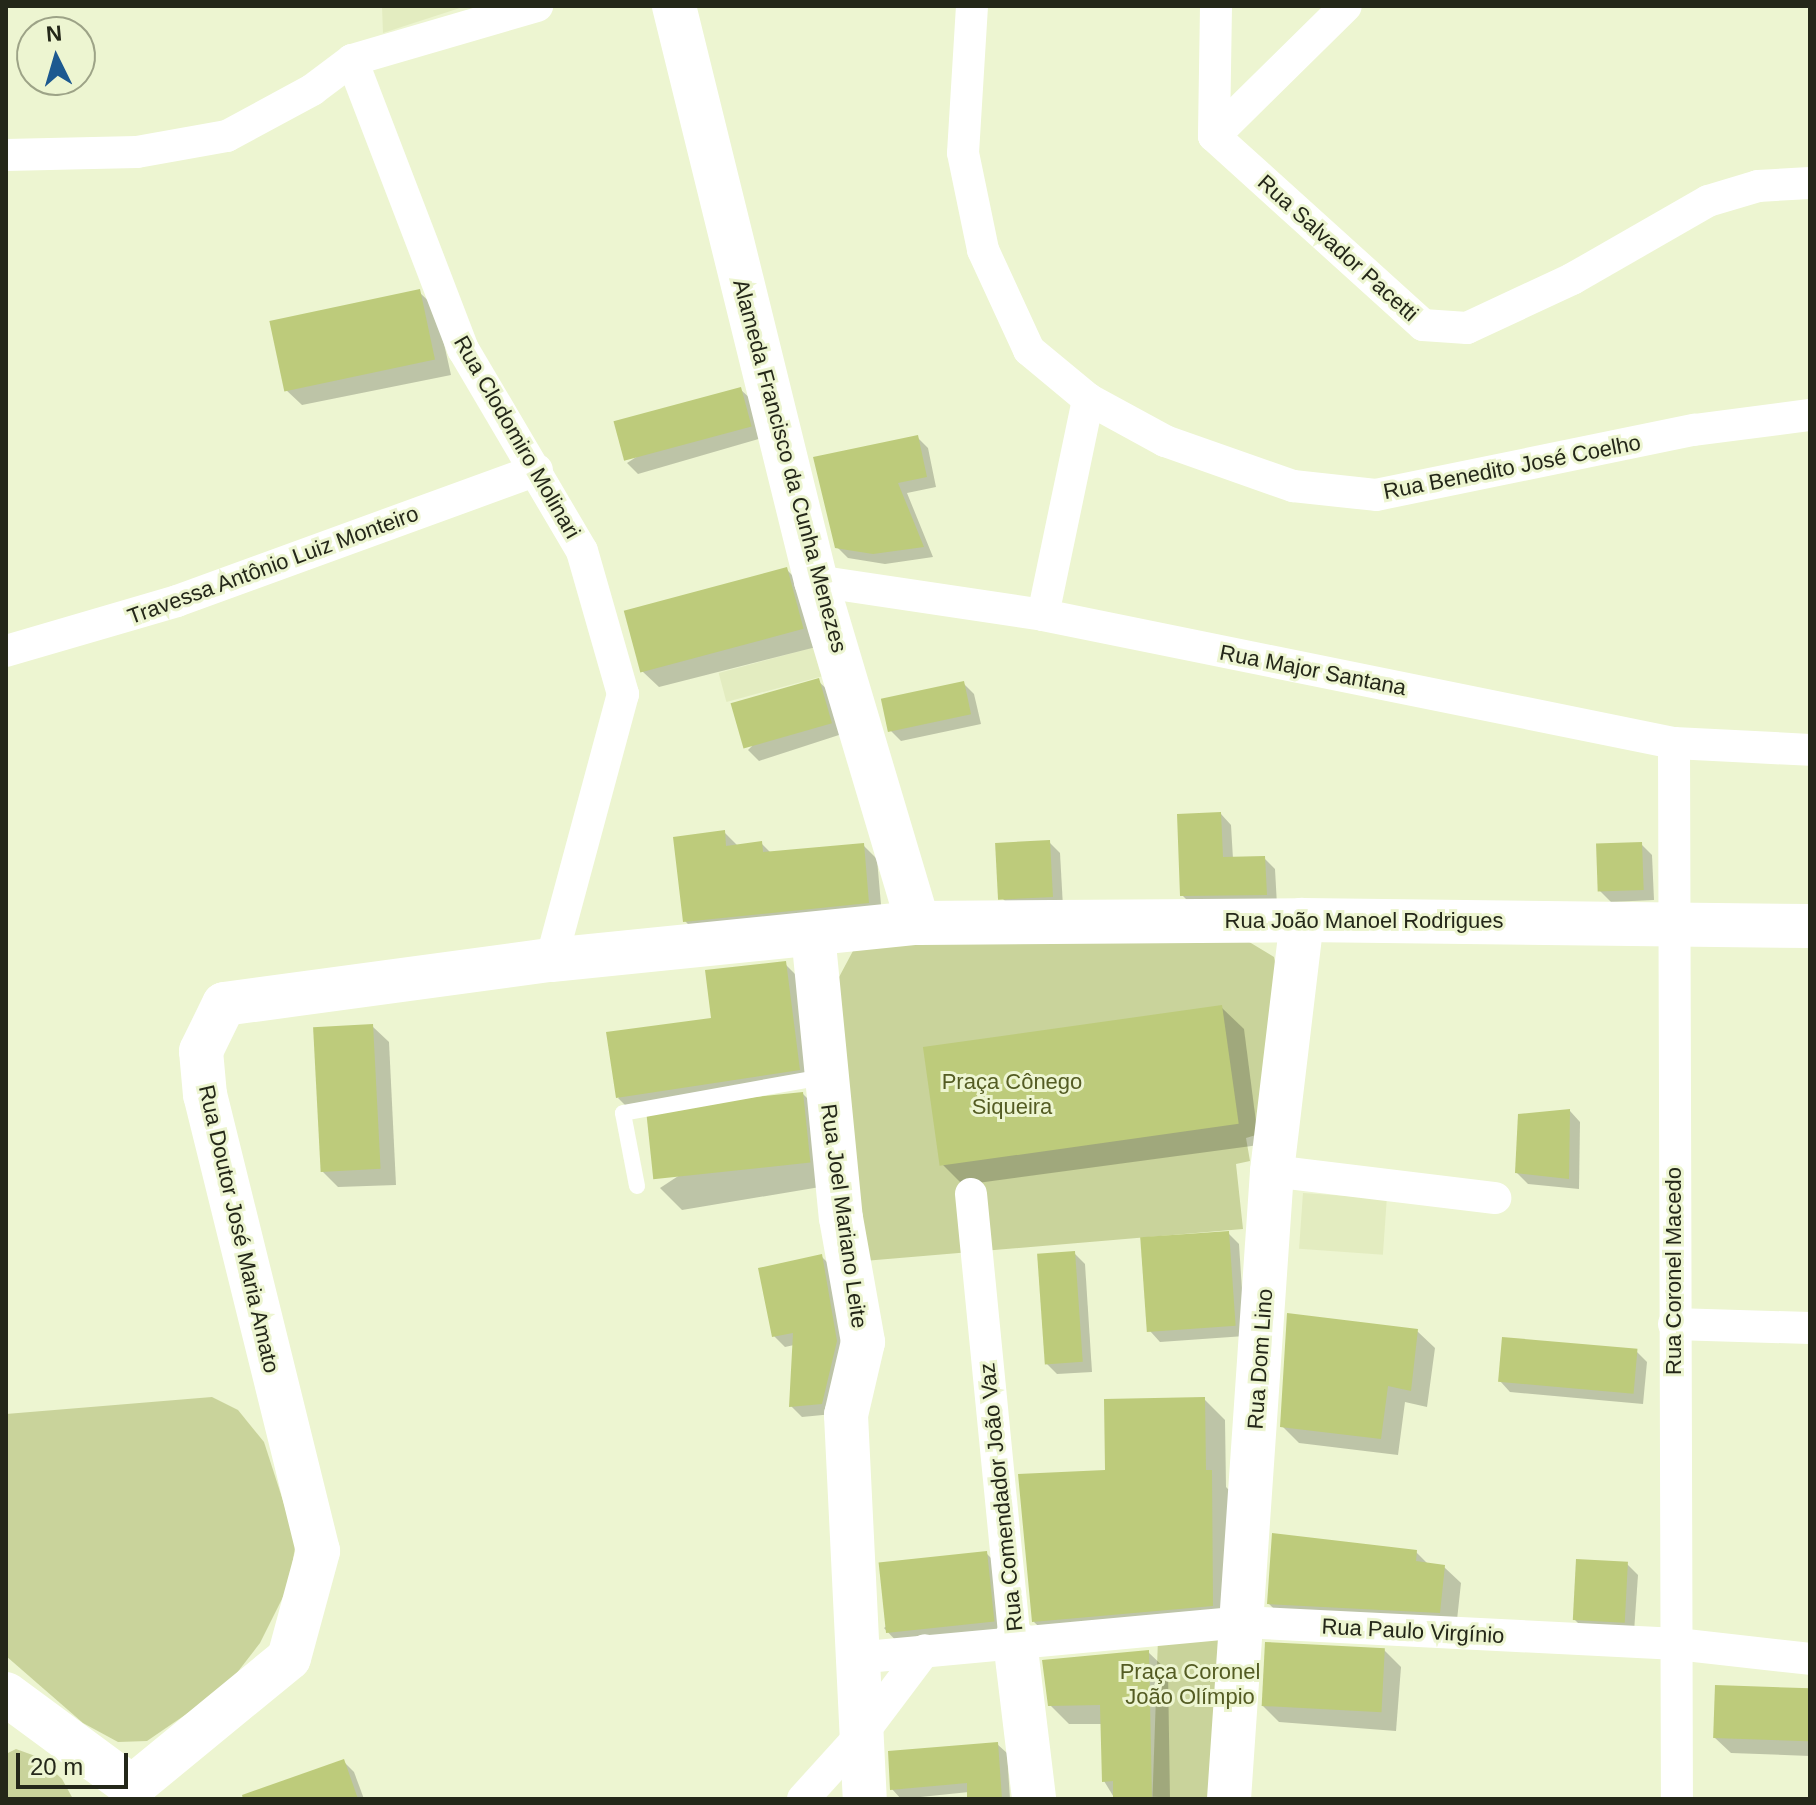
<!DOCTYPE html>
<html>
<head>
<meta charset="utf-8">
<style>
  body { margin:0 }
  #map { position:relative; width:1816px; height:1805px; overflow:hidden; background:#edf5d1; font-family:Arial,sans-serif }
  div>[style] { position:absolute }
  .built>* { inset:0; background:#e3ecc0; transform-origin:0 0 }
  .green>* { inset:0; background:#c9d39b; transform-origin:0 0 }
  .shadow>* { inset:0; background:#0003 }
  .building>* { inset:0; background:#bdcb7b; transform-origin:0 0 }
  .lane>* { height:16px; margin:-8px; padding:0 8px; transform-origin:8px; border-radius:8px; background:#fff }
  .street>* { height:32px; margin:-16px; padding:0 16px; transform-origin:16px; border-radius:16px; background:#fff }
  .secondary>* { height:44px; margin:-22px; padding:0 22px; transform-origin:22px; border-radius:22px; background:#fff }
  span { translate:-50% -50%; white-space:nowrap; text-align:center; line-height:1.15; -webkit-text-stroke:6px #edf5d1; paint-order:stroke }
  .street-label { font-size:22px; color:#242719 }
  .park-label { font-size:22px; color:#545c23 }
  .frame { position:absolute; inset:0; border:8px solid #242719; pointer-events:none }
  .north { position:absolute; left:16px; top:16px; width:80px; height:80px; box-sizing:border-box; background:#edf5d1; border:2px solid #9da387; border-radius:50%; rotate:355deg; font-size:22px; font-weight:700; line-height:32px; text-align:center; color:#242719 }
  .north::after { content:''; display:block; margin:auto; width:28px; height:36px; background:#1d5990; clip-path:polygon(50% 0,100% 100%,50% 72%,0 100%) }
  .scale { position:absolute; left:16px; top:1753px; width:112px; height:36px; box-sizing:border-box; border:4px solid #242719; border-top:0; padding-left:10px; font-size:24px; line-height:28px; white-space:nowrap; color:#242719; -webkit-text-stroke:6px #edf5d1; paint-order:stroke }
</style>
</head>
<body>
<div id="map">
  <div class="built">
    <div style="clip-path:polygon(382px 6px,466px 6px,383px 33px)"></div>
    <div style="left:823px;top:645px;width:30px;height:108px;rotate:75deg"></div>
    <div style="left:1303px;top:1193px;width:84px;height:56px;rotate:4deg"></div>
  </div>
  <div class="green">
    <div style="clip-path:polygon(1241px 937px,1274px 957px,1277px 972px,1256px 1135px,1246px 1138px,1250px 1161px,1236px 1164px,1243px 1229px,864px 1261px,838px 979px,854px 949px,877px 941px)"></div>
    <div style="clip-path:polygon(212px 1397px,238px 1410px,264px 1442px,296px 1541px,289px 1585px,260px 1643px,226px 1687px,147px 1741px,118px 1742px,83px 1723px,6px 1656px,6px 1414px)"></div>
    <div style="left:1220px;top:1640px;width:159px;height:62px;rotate:92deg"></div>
    <div style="clip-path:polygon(16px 1749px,38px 1757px,62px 1779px,73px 1799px,6px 1799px,6px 1754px)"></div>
  </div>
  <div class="shadow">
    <div style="clip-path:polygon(419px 292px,436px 308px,451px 375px,302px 405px,285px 389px)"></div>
    <div style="clip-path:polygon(741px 390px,752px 400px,762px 438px,638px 474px,627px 463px)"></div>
    <div style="clip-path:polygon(917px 437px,928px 448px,936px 487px,907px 493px,933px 557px,885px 564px,848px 558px,837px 547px)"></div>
    <div style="clip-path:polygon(786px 569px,803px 586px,820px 646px,659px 687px,642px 671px)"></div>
    <div style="clip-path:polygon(818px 681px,829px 691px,842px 734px,759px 761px,748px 750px)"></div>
    <div style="clip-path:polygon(963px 683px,974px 694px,981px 724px,901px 741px,890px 730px)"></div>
    <div style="clip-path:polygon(1221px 814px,1231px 825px,1233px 859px,1264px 858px,1275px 869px,1277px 905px,1193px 906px,1182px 895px)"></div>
    <div style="clip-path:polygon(724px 832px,738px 846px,761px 843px,772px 854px,863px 845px,877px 859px,882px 916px,699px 935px,685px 921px)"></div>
    <div style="clip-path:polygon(1049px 842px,1060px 853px,1063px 907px,1011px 907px,1000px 896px)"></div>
    <div style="clip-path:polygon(1641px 844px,1652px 855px,1654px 900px,1611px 902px,1600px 891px)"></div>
    <div style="clip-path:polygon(785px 964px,800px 979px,814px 1085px,633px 1113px,618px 1098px)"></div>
    <div style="clip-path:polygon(1221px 1007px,1244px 1029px,1259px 1145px,963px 1185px,941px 1163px)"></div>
    <div style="clip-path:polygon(372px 1026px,389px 1042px,396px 1185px,338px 1187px,322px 1171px)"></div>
    <div style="clip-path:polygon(803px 1094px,825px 1116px,832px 1185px,682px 1210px,660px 1188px)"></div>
    <div style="clip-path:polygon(1570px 1111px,1580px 1122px,1579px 1189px,1528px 1184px,1517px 1173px)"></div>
    <div style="clip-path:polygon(1228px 1233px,1239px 1244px,1245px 1336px,1160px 1342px,1150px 1331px)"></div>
    <div style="clip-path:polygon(1074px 1253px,1085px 1264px,1092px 1372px,1057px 1374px,1046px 1363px)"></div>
    <div style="clip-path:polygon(821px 1256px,832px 1267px,847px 1353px,833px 1414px,802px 1417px,791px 1406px,794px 1345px,785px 1347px,774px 1336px)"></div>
    <div style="clip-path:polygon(1417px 1331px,1435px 1348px,1427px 1407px,1405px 1402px,1398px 1455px,1299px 1443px,1282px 1426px)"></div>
    <div style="clip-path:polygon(1636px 1351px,1647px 1362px,1643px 1404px,1510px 1392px,1500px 1381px)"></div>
    <div style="clip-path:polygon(1204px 1399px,1225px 1420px,1226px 1487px,1232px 1493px,1233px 1626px,1055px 1642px,1034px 1622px,1107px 1472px)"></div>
    <div style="clip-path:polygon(1416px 1552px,1428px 1564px,1444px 1567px,1461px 1583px,1456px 1629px,1286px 1620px,1269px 1604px)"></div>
    <div style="clip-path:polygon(986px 1553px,1003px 1570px,1010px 1638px,900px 1645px,884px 1628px)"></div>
    <div style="clip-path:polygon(1627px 1564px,1638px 1575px,1634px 1632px,1585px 1630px,1574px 1619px)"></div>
    <div style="clip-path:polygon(1384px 1650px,1401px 1667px,1396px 1731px,1279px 1722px,1262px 1705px)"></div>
    <div style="clip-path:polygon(1148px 1652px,1168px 1671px,1170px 1799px,1115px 1799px,1104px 1781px,1102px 1724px,1069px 1724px,1050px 1705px)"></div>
    <div style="clip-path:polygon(1717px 1687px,1810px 1689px,1810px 1756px,1731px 1753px,1714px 1737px)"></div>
    <div style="clip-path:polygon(997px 1744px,1007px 1753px,1010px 1799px,969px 1799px,969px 1792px,901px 1799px,892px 1789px)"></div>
    <div style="clip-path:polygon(343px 1761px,354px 1772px,364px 1799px,281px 1799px)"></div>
  </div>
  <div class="building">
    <div style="left:420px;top:289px;width:72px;height:154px;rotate:78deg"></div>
    <div style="left:741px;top:387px;width:41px;height:132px;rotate:75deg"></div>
    <div style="clip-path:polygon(918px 435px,927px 477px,898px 483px,924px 547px,873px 554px,835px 548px,813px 457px)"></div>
    <div style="left:787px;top:567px;width:64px;height:169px;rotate:75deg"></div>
    <div style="left:819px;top:678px;width:47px;height:92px;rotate:74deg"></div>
    <div style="left:964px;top:681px;width:34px;height:85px;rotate:78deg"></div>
    <div style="clip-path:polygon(1221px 812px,1223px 857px,1265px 856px,1267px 895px,1180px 896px,1177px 814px)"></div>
    <div style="clip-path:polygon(725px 830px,726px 846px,762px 841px,763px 852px,864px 843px,869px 903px,683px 922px,673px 837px)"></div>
    <div style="left:1050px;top:840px;width:57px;height:55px;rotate:87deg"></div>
    <div style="left:1642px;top:842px;width:48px;height:46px;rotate:88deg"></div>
    <div style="clip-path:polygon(786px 961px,800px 1070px,616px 1098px,606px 1032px,711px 1018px,705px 970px)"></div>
    <div style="left:1222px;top:1005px;width:120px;height:302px;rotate:82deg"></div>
    <div style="left:373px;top:1024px;width:145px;height:60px;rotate:87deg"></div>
    <div style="left:803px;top:1092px;width:71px;height:158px;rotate:84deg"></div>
    <div style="clip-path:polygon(1570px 1109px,1569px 1179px,1515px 1173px,1518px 1114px)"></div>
    <div style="left:1229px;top:1231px;width:95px;height:89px;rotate:86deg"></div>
    <div style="left:1075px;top:1251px;width:111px;height:38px;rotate:86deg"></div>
    <div style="clip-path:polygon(822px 1254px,837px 1341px,822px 1404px,789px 1407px,793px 1333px,772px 1337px,758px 1268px)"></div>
    <div style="clip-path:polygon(1287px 1313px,1418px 1329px,1411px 1391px,1388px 1386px,1381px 1439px,1280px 1427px)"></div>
    <div style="left:1502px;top:1337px;width:136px;height:45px;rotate:5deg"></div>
    <div style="clip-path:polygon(1205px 1397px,1206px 1470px,1212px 1470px,1213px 1606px,1032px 1622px,1018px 1474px,1105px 1470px,1104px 1399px)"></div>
    <div style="clip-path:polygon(1272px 1533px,1417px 1550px,1416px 1561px,1445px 1565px,1440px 1613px,1267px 1604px)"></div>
    <div style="left:987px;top:1551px;width:71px;height:109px;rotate:84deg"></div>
    <div style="left:1576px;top:1559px;width:52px;height:61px;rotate:3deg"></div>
    <div style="left:1265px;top:1642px;width:120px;height:64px;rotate:3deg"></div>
    <div style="clip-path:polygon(1149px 1650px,1152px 1799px,1113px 1799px,1113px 1781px,1102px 1782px,1100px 1705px,1048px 1706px,1042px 1660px)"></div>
    <div style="left:1715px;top:1685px;width:95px;height:53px;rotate:2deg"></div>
    <div style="clip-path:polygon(998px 1742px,1002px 1799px,967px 1799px,967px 1783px,890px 1790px,888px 1751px)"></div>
    <div style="clip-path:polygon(344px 1759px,358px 1799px,243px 1799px,242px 1795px)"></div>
  </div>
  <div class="lane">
    <div style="left:637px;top:1186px;width:74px;rotate:-100.9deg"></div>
    <div style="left:623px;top:1113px;width:204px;rotate:-10.2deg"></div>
  </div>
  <div class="street">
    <div style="left:972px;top:6px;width:147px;rotate:93.5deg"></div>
    <div style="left:963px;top:153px;width:99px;rotate:78.3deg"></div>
    <div style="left:983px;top:250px;width:110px;rotate:65.3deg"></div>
    <div style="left:1029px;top:350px;width:77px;rotate:39.7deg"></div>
    <div style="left:1088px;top:399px;width:88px;rotate:28.6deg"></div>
    <div style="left:1165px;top:441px;width:136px;rotate:19.4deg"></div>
    <div style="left:1293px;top:486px;width:83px;rotate:6.2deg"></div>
    <div style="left:1376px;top:495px;width:325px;rotate:-11.6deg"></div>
    <div style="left:1694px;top:430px;width:117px;rotate:-7.4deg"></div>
    <div style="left:1216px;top:6px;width:130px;rotate:90.9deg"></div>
    <div style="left:1214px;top:136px;width:282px;rotate:42.1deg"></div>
    <div style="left:1423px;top:325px;width:44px;rotate:3.9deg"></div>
    <div style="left:1467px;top:328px;width:116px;rotate:-25deg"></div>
    <div style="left:1572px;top:279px;width:157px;rotate:-29.8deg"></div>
    <div style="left:1708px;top:201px;width:52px;rotate:-16.7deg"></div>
    <div style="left:1758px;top:186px;width:52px;rotate:-3.3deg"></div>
    <div style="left:352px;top:60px;width:310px;rotate:69deg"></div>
    <div style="left:463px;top:349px;width:234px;rotate:59.5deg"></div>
    <div style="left:582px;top:551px;width:149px;rotate:74deg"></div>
    <div style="left:623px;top:694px;width:276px;rotate:105.1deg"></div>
    <div style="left:1214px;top:136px;width:185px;rotate:-44.6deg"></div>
    <div style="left:6px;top:155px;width:131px;rotate:-1.3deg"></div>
    <div style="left:137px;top:152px;width:91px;rotate:-10.1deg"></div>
    <div style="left:227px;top:136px;width:97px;rotate:-28.4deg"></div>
    <div style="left:312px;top:90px;width:50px;rotate:-36.9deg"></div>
    <div style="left:352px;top:60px;width:193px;rotate:-16.3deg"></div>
    <div style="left:816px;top:581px;width:230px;rotate:8.5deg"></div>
    <div style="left:1043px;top:615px;width:644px;rotate:11.47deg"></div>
    <div style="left:1674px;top:743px;width:136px;rotate:2.9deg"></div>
    <div style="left:1043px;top:615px;width:221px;rotate:-78.2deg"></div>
    <div style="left:6px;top:651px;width:178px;rotate:-16.3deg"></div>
    <div style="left:177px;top:601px;width:383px;rotate:-20deg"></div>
    <div style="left:1674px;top:743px;width:1056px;rotate:89.84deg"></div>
    <div style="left:1272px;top:1171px;width:225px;rotate:6.9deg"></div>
    <div style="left:971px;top:1194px;width:449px;rotate:84.4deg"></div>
    <div style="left:1674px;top:1324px;width:136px;rotate:1.7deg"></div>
    <div style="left:855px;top:1658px;width:389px;rotate:-5.3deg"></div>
    <div style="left:1242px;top:1622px;width:436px;rotate:2.9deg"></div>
    <div style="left:1677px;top:1644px;width:134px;rotate:6.4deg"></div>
    <div style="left:803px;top:1799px;width:86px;rotate:-47.8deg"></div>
    <div style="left:861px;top:1735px;width:106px;rotate:-53deg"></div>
  </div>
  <div class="secondary">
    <div style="left:674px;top:6px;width:592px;rotate:76.13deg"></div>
    <div style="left:816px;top:581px;width:357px;rotate:73.4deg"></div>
    <div style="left:813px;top:934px;width:285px;rotate:84.4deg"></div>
    <div style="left:841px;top:1218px;width:126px;rotate:79.9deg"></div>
    <div style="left:863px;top:1342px;width:75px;rotate:103.1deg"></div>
    <div style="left:846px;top:1415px;width:384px;rotate:87.2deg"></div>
    <div style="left:1015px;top:1641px;width:159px;rotate:83.1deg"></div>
    <div style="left:6px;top:1694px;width:157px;rotate:36.4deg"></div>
    <div style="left:132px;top:1787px;width:12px;rotate:85deg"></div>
    <div style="left:132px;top:1787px;width:203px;rotate:-39.4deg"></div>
    <div style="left:289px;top:1658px;width:111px;rotate:-74.8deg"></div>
    <div style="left:318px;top:1551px;width:470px;rotate:-103.9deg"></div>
    <div style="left:205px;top:1095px;width:44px;rotate:-95.2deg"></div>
    <div style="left:201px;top:1051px;width:52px;rotate:-63.9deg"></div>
    <div style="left:224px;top:1004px;width:330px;rotate:-7.7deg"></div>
    <div style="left:551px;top:960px;width:369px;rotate:-5.8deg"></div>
    <div style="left:918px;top:923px;width:384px;rotate:-0.4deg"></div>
    <div style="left:1302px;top:920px;width:508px;rotate:0.68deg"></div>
    <div style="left:1229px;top:1799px;width:629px;rotate:-86.08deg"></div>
    <div style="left:1272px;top:1171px;width:253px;rotate:-83.2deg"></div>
  </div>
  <div class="street-label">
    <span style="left:1338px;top:248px;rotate:42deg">Rua Salvador Pacetti</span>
    <span style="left:517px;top:437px;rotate:60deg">Rua Clodomiro Molinari</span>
    <span style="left:790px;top:466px;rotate:75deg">Alameda Francisco da Cunha Menezes</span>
    <span style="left:1512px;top:467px;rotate:-11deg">Rua Benedito José Coelho</span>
    <span style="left:273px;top:565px;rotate:-20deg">Travessa Antônio Luiz Monteiro</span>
    <span style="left:1313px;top:670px;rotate:11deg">Rua Major Santana</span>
    <span style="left:1364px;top:921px">Rua João Manoel Rodrigues</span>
    <span style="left:844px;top:1216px;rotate:82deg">Rua Joel Mariano Leite</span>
    <span style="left:239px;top:1229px;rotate:77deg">Rua Doutor José Maria Amato</span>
    <span style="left:1674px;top:1271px;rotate:-90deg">Rua Coronel Macedo</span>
    <span style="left:1260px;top:1359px;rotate:-86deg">Rua Dom Lino</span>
    <span style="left:1001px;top:1497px;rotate:-96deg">Rua Comendador João Vaz</span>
    <span style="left:1413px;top:1631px;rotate:3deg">Rua Paulo Virgínio</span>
  </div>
  <div class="park-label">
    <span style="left:1012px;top:1094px">Praça Cônego<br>Siqueira</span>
    <span style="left:1190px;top:1684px">Praça Coronel<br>João Olímpio</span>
  </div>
  <div class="frame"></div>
  <div class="north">N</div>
  <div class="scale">20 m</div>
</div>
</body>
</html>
